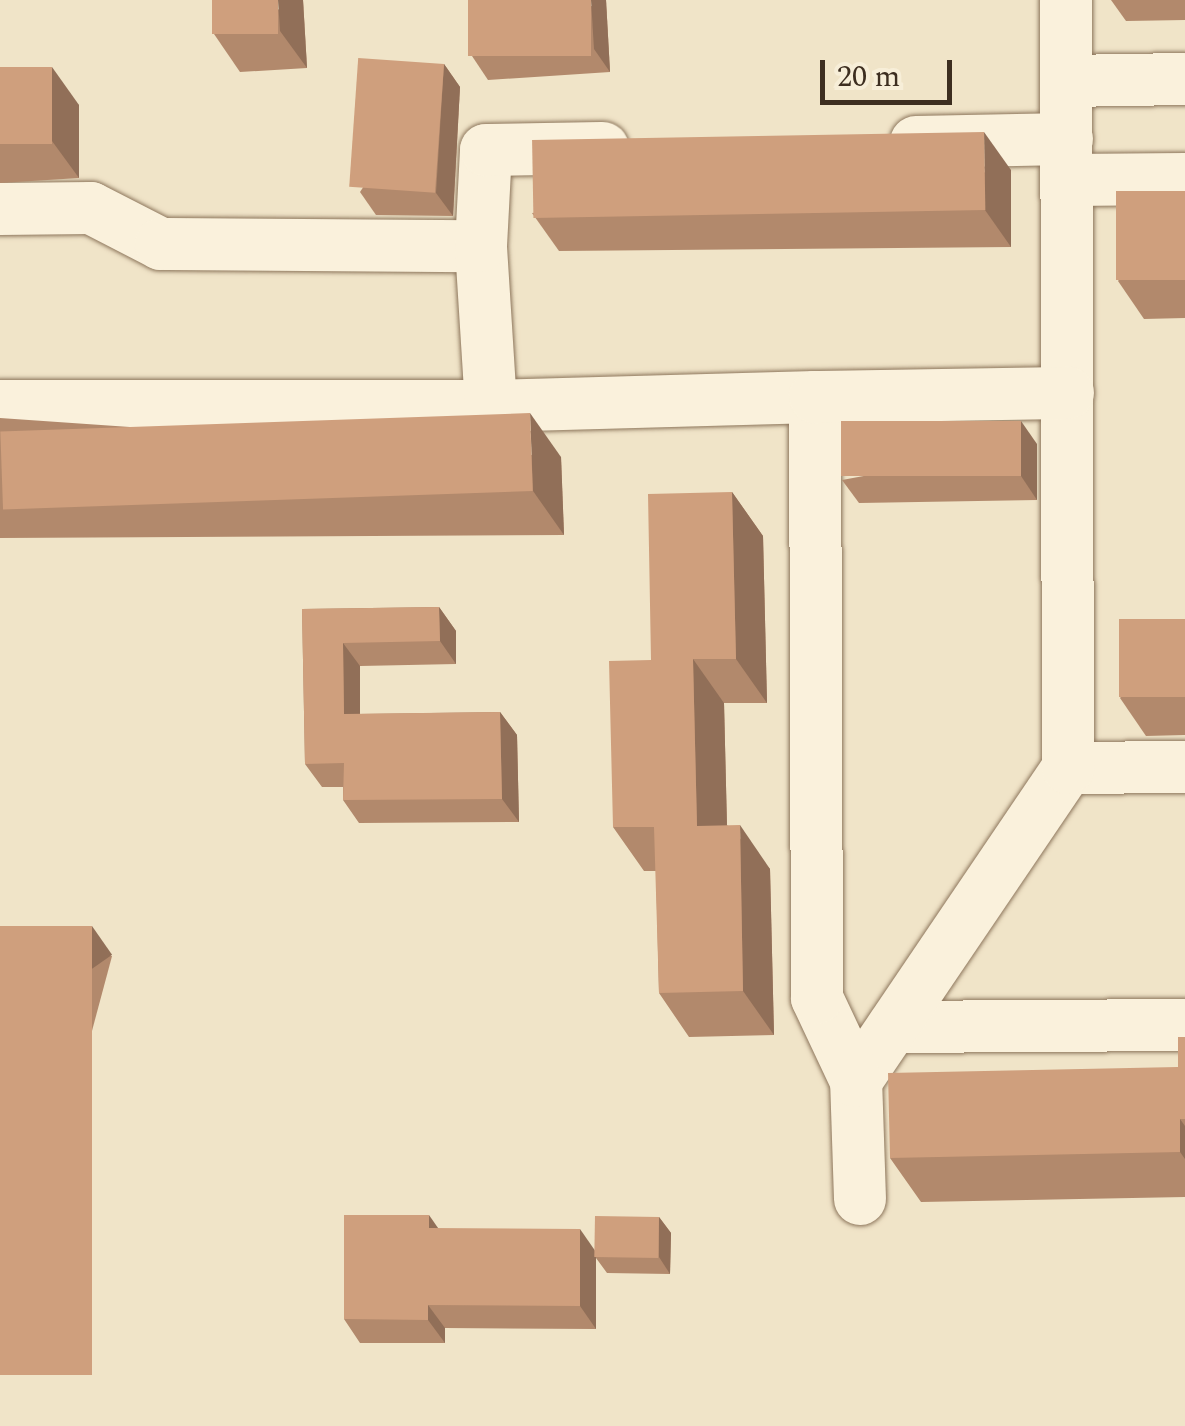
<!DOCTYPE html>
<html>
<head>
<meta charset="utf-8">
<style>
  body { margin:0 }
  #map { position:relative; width:1185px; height:1426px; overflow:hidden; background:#f0e4c8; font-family:Spectral,serif }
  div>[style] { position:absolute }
  .roads { filter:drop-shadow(0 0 2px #8d765c) drop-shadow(0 0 2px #8d765c) }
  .minor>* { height:52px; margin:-26px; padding:0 26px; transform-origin:26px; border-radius:26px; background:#faf1dc }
  .wall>* { inset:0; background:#b2896c; transform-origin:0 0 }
  .shaded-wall>* { inset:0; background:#916f58; transform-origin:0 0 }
  .building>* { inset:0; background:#cf9f7d; transform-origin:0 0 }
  span { translate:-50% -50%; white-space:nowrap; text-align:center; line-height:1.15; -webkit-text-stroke:9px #f7eed8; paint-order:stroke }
  .scale { position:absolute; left:820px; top:60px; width:132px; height:45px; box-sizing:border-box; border:5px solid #3d2e20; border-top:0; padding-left:12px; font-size:30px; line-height:35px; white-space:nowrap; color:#3d2e20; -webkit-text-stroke:8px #f7eed8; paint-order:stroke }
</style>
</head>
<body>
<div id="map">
  <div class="roads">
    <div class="minor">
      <div style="left:1068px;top:81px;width:117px;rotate:-1deg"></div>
      <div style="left:916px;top:142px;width:151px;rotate:-1.1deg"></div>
      <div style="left:1068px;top:180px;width:117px;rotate:-0.5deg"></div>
      <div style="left:0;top:209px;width:91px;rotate:-0.6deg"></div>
      <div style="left:91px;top:208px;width:79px;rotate:27.2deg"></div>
      <div style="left:161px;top:244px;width:320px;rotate:0.4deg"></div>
      <div style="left:0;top:406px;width:491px"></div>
      <div style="left:491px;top:406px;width:324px;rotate:-1.6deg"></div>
      <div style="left:491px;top:406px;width:160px;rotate:-93.6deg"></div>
      <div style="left:481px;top:246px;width:96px;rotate:-87deg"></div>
      <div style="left:486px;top:150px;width:117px;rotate:-1deg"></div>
      <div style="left:1068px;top:768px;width:117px;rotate:-0.5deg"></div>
      <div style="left:893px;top:1027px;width:292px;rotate:-0.4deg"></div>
      <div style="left:856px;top:1081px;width:378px;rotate:-55.9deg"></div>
      <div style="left:1068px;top:768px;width:768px;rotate:-90.15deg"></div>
      <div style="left:860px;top:1199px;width:118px;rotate:-91.9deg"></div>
      <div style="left:856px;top:1081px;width:92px;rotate:-115.2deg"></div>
      <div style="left:817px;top:998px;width:601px;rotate:-90.19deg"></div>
      <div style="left:815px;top:397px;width:253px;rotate:-0.9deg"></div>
    </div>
  </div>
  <div class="wall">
    <div style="clip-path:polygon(303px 0,307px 68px,240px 72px,214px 34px)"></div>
    <div style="clip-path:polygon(606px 0,610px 72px,488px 80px,472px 56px)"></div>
    <div style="clip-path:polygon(1111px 0,1185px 0,1185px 20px,1126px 21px)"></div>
    <div style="clip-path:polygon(444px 64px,460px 87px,453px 216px,376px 215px,360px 192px)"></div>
    <div style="clip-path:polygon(0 67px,79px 105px,79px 178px,0 183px)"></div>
    <div style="clip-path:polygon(1011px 170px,1011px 247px,559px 251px,532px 213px)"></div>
    <div style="clip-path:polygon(1185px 191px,1185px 318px,1144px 319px,1118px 281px)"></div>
    <div style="clip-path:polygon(0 418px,561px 457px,564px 535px,0 538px)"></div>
    <div style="clip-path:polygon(1037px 444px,1037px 500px,859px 503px,842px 480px)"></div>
    <div style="clip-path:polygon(732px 492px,763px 536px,767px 703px,724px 703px,727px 825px,770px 869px,774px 1035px,689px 1037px,659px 993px,656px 871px,644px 871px,613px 827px,651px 660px)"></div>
    <div style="clip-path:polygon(439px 607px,456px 631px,456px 664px,360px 666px,360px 714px,500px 712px,517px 735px,519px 822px,359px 823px,343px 800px,343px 787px,322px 787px,305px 764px,302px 609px)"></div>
    <div style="clip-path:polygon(1185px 619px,1185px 735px,1146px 736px,1120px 698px)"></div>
    <div style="left:0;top:926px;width:116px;height:478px;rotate:15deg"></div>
    <div style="clip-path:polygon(1185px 1037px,1185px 1197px,921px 1202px,890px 1158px,1178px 1067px)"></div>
    <div style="clip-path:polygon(659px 1217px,671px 1233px,670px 1274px,607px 1273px,596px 1258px,596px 1329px,445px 1328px,445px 1343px,360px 1343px,344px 1319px,595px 1252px)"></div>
  </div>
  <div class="shaded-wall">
    <div style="clip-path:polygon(278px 0,303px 0,307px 68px,280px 31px)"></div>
    <div style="clip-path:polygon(591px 0,606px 0,610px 72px,594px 49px)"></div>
    <div style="clip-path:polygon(444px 64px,460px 87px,453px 216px,436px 193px)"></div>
    <div style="clip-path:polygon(52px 67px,79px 105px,79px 178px,52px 141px)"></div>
    <div style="clip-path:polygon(984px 132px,1011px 170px,1011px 247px,985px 210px)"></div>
    <div style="clip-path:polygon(530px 413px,561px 457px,564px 535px,533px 491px)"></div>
    <div style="clip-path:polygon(1021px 421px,1037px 444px,1037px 500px,1021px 476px)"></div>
    <div style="clip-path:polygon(732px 492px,763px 536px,767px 703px,736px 659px)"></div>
    <div style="clip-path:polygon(439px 607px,456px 631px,456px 664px,440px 641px)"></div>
    <div style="clip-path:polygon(343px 643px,360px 666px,360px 738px,344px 714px)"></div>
    <div style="clip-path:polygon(693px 659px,724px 703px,728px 870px,697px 826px)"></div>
    <div style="clip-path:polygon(500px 712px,517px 735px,519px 822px,502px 799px)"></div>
    <div style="clip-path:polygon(740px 825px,770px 869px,774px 1035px,743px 991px)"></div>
    <div style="left:92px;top:926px;width:35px;height:449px;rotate:55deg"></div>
    <div style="clip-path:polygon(1180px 1119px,1185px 1126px,1185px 1159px,1180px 1152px)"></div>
    <div style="clip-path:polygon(429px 1215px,445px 1238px,429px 1228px)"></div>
    <div style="clip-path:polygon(659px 1217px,671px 1233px,670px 1274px,659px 1257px)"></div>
    <div style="clip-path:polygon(580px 1229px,596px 1252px,596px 1329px,580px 1306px)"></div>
    <div style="clip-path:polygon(428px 1305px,445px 1328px,445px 1343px,428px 1320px)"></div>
  </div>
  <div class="building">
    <div style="left:212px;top:0;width:66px;height:34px"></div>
    <div style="left:468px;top:0;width:123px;height:56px"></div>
    <div style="left:444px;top:64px;width:129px;height:86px;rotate:94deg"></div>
    <div style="left:0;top:67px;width:52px;height:77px"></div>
    <div style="left:984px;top:132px;width:78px;height:452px;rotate:89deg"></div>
    <div style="left:1185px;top:191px;width:89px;height:69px;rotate:90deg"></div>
    <div style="left:530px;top:413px;width:78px;height:530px;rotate:88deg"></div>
    <div style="left:1021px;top:421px;width:55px;height:180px;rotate:90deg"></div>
    <div style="clip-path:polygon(732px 492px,736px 659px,693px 659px,697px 826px,740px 825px,743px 991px,659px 993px,654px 827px,613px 827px,609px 661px,651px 660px,648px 494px)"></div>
    <div style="clip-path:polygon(439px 607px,440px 641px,343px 643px,344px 714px,500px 712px,502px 799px,343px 800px,344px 763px,305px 764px,302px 609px)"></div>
    <div style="left:1185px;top:619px;width:78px;height:66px;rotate:90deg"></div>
    <div style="left:0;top:926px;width:92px;height:449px"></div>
    <div style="clip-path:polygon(1178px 1037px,1185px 1037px,1185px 1119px,1180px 1119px,1180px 1152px,890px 1158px,888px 1073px,1178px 1067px)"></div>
    <div style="clip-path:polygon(344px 1215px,429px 1215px,429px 1228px,580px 1229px,580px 1306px,428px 1305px,428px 1320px,344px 1319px)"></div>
    <div style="left:595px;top:1216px;width:64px;height:41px;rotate:1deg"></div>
  </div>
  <div class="scale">20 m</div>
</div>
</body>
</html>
